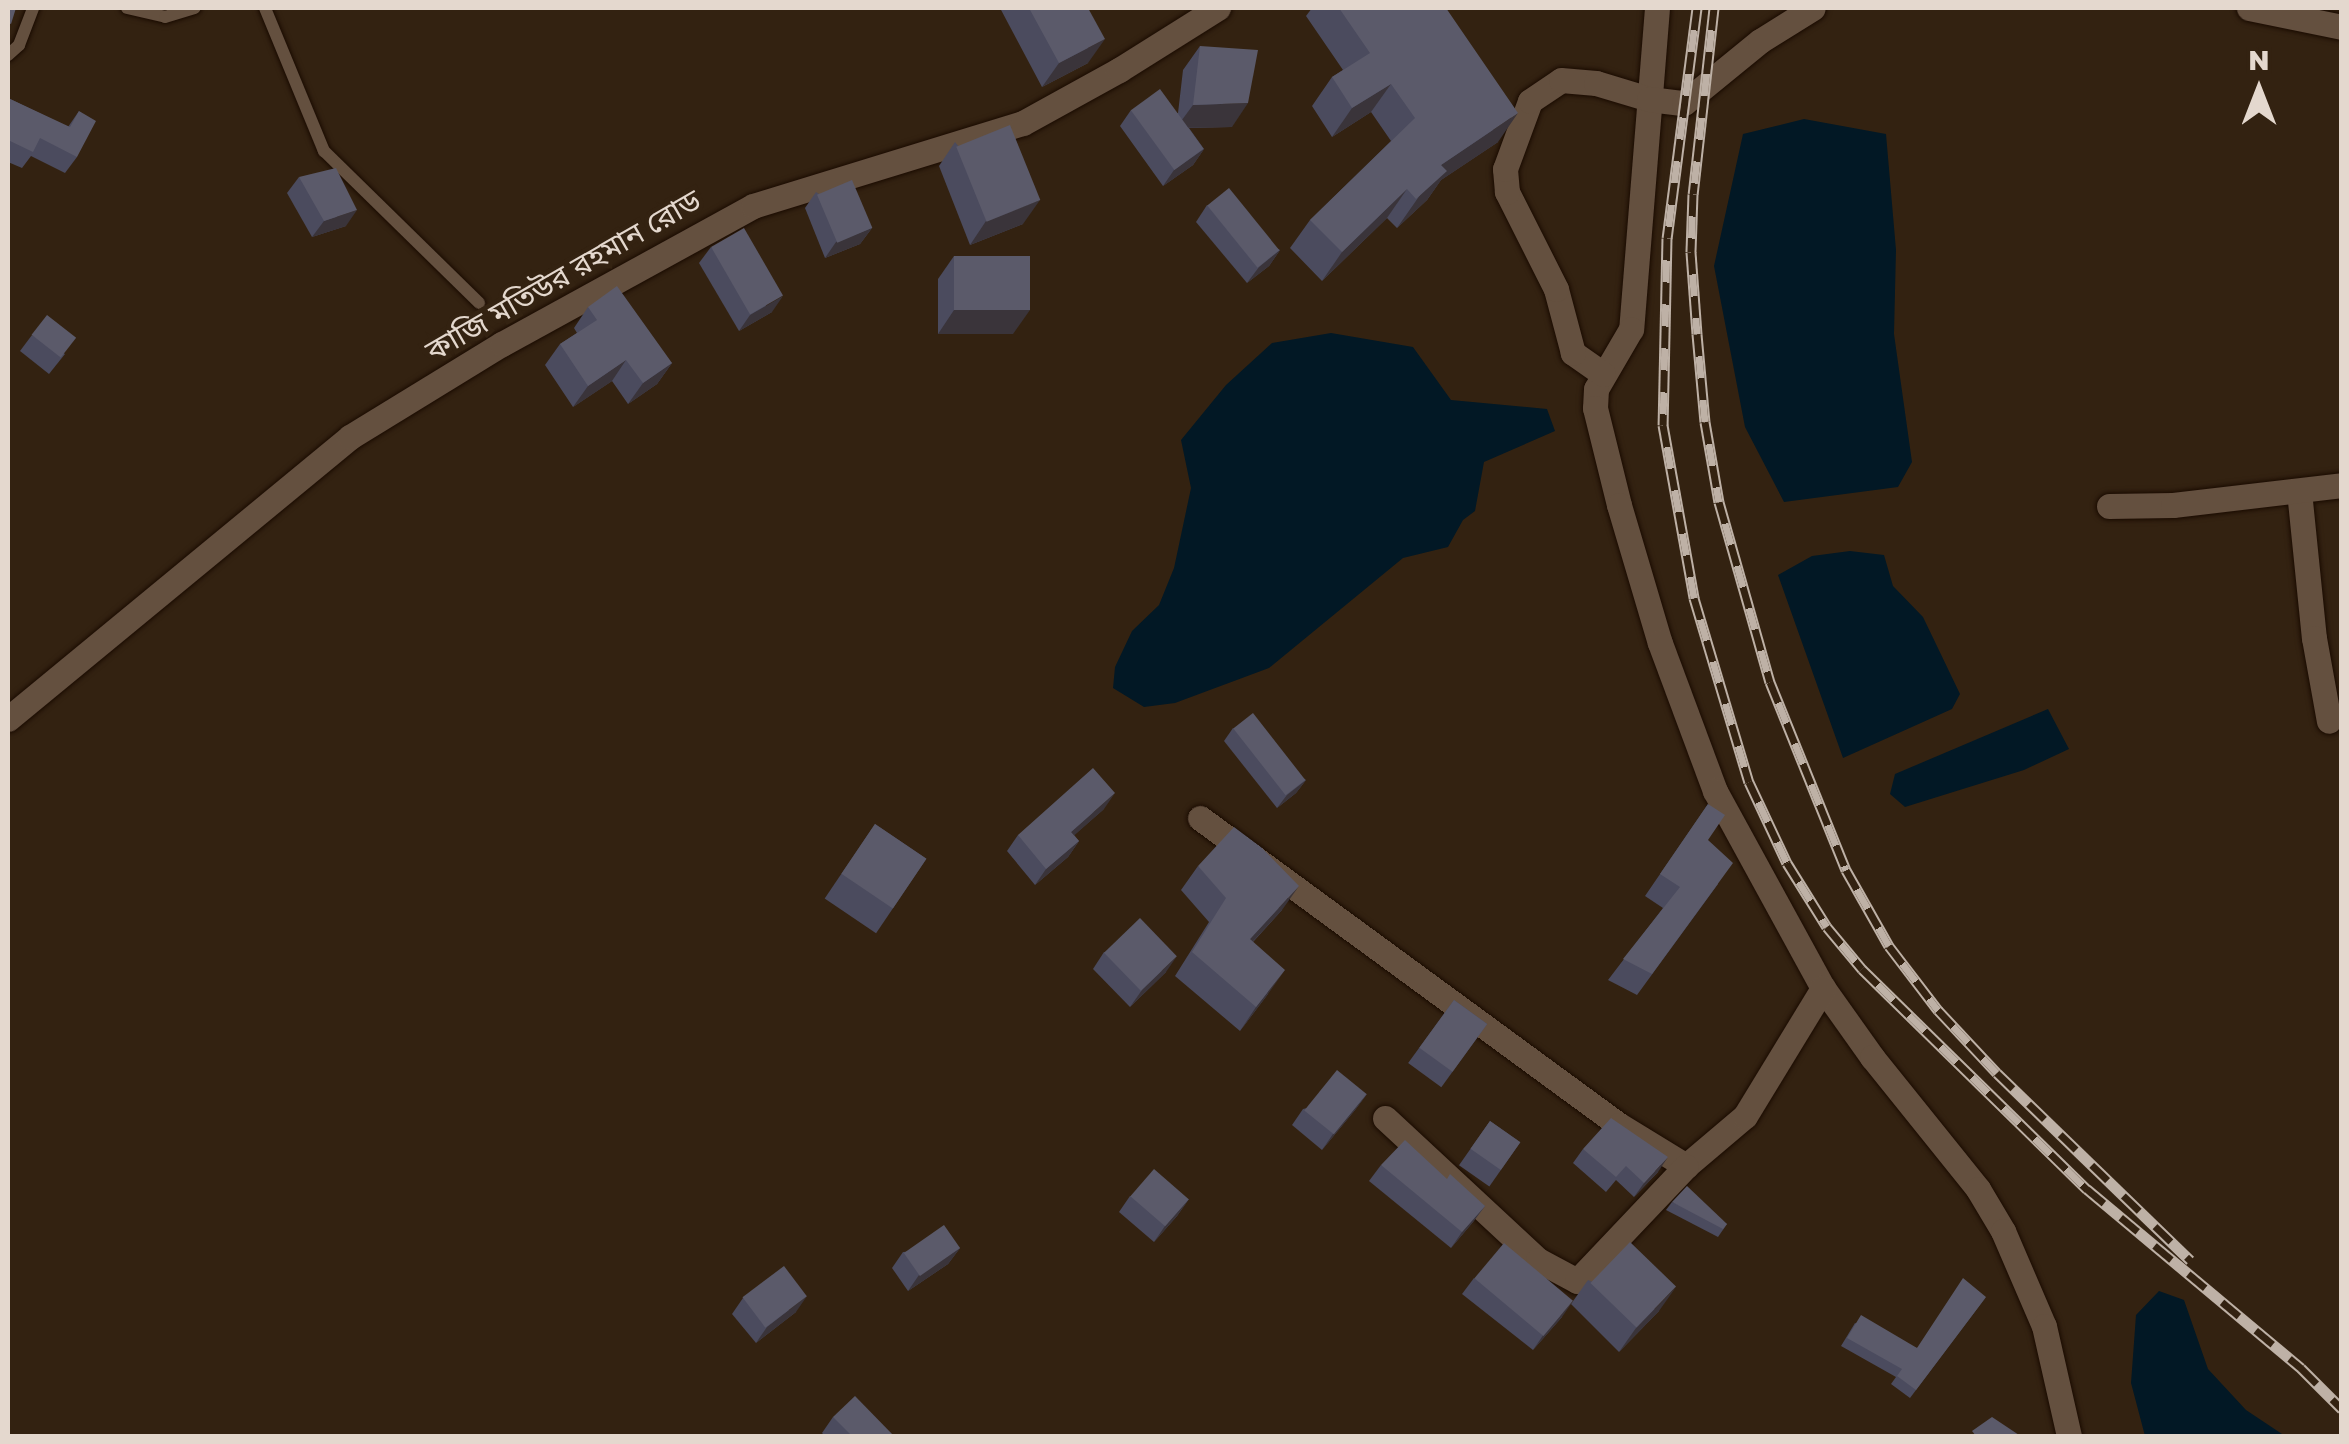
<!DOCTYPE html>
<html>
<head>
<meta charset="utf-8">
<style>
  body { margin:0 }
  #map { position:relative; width:2349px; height:1444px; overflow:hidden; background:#321; font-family:"Golos Text","Noto Sans Bengali",sans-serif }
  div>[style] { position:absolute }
  .water>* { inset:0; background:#021825 }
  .roads { filter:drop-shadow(0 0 2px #1a0b00) drop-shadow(0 0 2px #1a0b00) }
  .service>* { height:12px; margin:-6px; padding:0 6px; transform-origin:6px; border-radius:6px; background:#64503f }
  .minor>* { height:25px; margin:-12.5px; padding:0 12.5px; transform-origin:12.5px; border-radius:12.5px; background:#64503f }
  .secondary>* { height:25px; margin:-12.5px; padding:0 12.5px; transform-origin:12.5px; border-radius:12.5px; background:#64503f }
  .rail>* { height:11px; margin-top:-5.5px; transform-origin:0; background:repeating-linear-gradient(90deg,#321 0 22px,#beb1a6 0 44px); box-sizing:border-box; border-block:2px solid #beb1a6 }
  .wall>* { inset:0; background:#4b4b5e; transform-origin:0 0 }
  .shaded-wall>* { inset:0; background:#3a343a }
  .building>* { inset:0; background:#5b5a6a; transform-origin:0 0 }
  span { translate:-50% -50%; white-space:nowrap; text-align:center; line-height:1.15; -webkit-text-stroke:9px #321; paint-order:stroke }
  .street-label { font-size:30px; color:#e4d8ce }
  .frame { position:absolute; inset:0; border:10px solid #e4d8ce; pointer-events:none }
  .north { position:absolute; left:2209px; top:40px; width:100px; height:100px; -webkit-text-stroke:8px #321; paint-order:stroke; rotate:0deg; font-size:28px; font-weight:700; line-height:40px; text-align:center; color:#e4d8ce }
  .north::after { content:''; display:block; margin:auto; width:35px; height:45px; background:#e4d8ce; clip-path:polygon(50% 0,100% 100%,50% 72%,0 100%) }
</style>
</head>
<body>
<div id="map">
  <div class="water">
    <div style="clip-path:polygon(1804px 119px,1886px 134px,1896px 250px,1894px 334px,1912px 462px,1898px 487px,1784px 502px,1745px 427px,1714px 266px,1743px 134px)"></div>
    <div style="clip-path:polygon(1331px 333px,1413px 347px,1451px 400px,1547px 409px,1555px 431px,1484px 462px,1475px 511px,1463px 520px,1448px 547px,1403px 558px,1269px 668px,1175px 703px,1144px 707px,1113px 688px,1115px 667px,1132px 631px,1159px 605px,1174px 568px,1191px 488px,1181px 440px,1226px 385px,1272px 343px)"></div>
    <div style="clip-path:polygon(1850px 551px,1884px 555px,1893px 586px,1923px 617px,1960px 694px,1952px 709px,1843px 758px,1778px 575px,1812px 556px)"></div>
    <div style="clip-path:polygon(2048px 709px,2069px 749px,2024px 770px,1905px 807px,1890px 794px,1895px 774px)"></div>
    <div style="clip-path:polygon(2159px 1291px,2184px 1300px,2208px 1369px,2246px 1410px,2285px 1436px,2145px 1436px,2131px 1383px,2136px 1315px)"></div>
  </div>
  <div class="roads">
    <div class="service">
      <div style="left:127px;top:8px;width:39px;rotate:13deg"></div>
      <div style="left:165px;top:17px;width:31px;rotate:-17deg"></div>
      <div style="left:265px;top:8px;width:155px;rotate:67.6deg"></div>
      <div style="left:324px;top:151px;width:217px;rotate:44.4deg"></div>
      <div style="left:8px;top:55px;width:15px;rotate:-42deg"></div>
      <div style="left:19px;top:45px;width:40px;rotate:-69deg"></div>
    </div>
    <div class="minor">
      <div style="left:1657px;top:8px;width:322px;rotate:94.6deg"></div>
      <div style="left:1631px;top:329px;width:69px;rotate:120.3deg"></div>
      <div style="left:1596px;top:389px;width:19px;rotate:93deg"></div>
      <div style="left:1595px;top:408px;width:100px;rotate:76.1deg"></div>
      <div style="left:1619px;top:505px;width:144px;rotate:73.5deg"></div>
      <div style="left:1660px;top:643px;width:158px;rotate:69.6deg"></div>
      <div style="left:1715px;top:791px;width:225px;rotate:61.3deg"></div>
      <div style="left:1823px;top:988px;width:85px;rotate:54.6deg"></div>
      <div style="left:1872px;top:1057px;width:169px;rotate:51.2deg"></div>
      <div style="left:1978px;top:1189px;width:49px;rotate:59.2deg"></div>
      <div style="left:2003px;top:1231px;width:103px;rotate:66.7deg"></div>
      <div style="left:2044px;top:1326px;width:113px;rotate:77.2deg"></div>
      <div style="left:2249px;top:8px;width:95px;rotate:11.5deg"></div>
      <div style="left:1603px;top:374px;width:37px;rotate:-145deg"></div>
      <div style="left:1573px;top:353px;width:66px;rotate:-104.9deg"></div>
      <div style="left:1556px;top:289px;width:109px;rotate:-116.8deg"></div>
      <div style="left:1507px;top:192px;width:23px;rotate:-95deg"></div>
      <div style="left:1505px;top:169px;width:72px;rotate:-69.8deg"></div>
      <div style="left:1530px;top:101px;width:37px;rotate:-34deg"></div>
      <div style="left:1561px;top:80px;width:35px;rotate:5deg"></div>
      <div style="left:1596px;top:83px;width:55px;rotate:16.8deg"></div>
      <div style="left:1649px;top:99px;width:35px;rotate:7deg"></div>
      <div style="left:1684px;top:103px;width:98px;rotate:-39.2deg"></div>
      <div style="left:1760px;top:41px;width:62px;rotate:-31.9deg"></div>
      <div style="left:2299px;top:491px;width:148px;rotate:84.2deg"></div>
      <div style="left:2314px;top:638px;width:84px;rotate:79.8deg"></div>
      <div style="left:2109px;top:506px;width:64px;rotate:-0.9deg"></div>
      <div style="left:2173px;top:505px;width:170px;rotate:-6.7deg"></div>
      <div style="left:1200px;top:818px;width:519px;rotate:36.23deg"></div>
      <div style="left:1619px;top:1125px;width:79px;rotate:31.5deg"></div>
      <div style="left:1686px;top:1166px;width:77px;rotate:-40.3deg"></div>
      <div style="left:1745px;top:1116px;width:150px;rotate:-58.6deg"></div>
      <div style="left:1385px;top:1118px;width:209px;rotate:42.9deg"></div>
      <div style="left:1538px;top:1260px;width:44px;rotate:28.3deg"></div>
      <div style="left:1577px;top:1281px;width:158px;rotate:-46.5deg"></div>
    </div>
    <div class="secondary">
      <div style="left:8px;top:719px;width:443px;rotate:-39.5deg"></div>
      <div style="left:350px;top:437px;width:178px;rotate:-31.5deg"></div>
      <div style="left:502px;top:344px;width:286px;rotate:-28.8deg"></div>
      <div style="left:753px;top:206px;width:282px;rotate:-17.1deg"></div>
      <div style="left:1023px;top:123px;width:110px;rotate:-28.9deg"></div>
      <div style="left:1119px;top:70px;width:117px;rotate:-32.1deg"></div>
    </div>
  </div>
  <div class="rail">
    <div style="left:1697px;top:8px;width:232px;rotate:97.4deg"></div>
    <div style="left:1667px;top:238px;width:187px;rotate:91.2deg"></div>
    <div style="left:1663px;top:425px;width:176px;rotate:79.8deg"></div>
    <div style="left:1694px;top:598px;width:192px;rotate:73.4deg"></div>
    <div style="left:1749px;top:782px;width:89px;rotate:64.9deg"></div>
    <div style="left:1787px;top:863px;width:75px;rotate:58deg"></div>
    <div style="left:1827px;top:927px;width:55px;rotate:50.2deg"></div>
    <div style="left:1862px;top:969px;width:315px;rotate:44.4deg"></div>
    <div style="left:2087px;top:1189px;width:279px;rotate:39.9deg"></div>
    <div style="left:2301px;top:1368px;width:58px;rotate:45deg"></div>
    <div style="left:1714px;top:8px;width:187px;rotate:96.4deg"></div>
    <div style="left:1693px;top:194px;width:58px;rotate:92deg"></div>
    <div style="left:1691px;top:252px;width:82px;rotate:85.8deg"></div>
    <div style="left:1697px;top:334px;width:88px;rotate:84.8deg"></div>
    <div style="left:1705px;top:422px;width:81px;rotate:80.1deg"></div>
    <div style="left:1719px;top:502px;width:187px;rotate:74.2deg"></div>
    <div style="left:1770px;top:682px;width:203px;rotate:68deg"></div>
    <div style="left:1846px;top:870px;width:87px;rotate:60.5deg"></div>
    <div style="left:1889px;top:946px;width:81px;rotate:52.6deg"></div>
    <div style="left:1938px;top:1010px;width:86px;rotate:46.9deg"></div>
    <div style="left:1997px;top:1073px;width:269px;rotate:44.1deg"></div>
  </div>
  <div class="wall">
    <div style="clip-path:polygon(1000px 8px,1088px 8px,1088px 63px,1042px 87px)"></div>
    <div style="clip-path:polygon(1312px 8px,1446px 8px,1498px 142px,1441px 180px,1427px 200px,1397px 228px,1387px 218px,1322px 281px,1290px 248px,1310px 220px,1391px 141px,1371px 112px,1332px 137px,1312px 106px,1332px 77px,1343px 70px,1306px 16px)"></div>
    <div style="clip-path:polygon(1200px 46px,1232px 127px,1189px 128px,1204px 149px,1193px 165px,1163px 186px,1120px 126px,1131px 110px,1178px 113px,1183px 70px)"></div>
    <div style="clip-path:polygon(8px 98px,68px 127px,79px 111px,77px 157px,65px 173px,31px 156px,22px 168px,8px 162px)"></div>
    <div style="clip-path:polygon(955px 142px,1023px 224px,970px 245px,939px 166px)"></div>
    <div style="clip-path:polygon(299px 177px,346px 226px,312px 237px,287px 193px)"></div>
    <div style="clip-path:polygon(816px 192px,872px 228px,860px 244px,825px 258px,805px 208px)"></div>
    <div style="clip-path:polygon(1207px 205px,1280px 250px,1269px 266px,1247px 283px,1196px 222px)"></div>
    <div style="clip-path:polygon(711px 247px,772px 312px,739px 331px,699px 263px)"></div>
    <div style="clip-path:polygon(954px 256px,1013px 334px,938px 334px,938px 279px)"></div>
    <div style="clip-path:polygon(588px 307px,672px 363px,657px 384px,628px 404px,612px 381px,573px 407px,545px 365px,560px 344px,577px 333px,574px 328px)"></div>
    <div style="clip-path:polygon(32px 335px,65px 354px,49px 374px,20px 351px)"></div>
    <div style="clip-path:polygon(1233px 728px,1306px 780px,1296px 793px,1277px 808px,1224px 741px)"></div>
    <div style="clip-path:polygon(1708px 804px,1708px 840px,1718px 884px,1637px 995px,1608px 980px,1663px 908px,1645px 896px)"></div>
    <div style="clip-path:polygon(1104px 809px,1074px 835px,1079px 841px,1068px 857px,1035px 885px,1007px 851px,1018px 835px)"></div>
    <div style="left:875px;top:824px;width:62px;height:90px;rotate:34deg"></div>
    <div style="clip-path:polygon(1198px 866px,1282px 910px,1253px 942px,1268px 994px,1240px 1031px,1175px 976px,1209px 922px,1181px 890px)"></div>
    <div style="clip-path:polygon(1104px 952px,1166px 972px,1130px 1007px,1093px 969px)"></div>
    <div style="left:1454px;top:1000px;width:41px;height:78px;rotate:36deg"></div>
    <div style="clip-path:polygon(1367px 1094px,1355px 1110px,1322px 1150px,1292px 1125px,1303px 1109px)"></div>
    <div style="left:1490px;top:1121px;width:37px;height:54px;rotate:35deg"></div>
    <div style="clip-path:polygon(1583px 1149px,1658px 1172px,1634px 1197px,1616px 1180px,1606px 1192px,1573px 1163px)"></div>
    <div style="clip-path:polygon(1381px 1165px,1485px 1206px,1473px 1222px,1451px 1248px,1369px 1181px)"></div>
    <div style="clip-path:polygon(1130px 1196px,1189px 1199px,1177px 1216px,1154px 1242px,1119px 1212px)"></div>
    <div style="clip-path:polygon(1672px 1202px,1727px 1224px,1718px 1237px,1666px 1210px)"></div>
    <div style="clip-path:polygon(960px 1248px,948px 1264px,908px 1291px,892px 1268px,903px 1252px)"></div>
    <div style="clip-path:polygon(1474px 1278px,1562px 1317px,1533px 1350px,1462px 1294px)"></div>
    <div style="clip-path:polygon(1588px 1280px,1659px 1311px,1619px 1352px,1571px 1304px)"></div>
    <div style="clip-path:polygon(1986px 1297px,1910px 1398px,1891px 1384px,1896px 1377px,1841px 1346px,1855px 1323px,1917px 1348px)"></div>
    <div style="clip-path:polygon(743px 1298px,796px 1312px,756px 1343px,732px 1314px)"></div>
    <div style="clip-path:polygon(833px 1417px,894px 1436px,825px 1436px,822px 1433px)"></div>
  </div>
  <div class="shaded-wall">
    <div style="clip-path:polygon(1105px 39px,1088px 63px,1042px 87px,1059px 63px)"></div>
    <div style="clip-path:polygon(1391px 84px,1371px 112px,1332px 137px,1352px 108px)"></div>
    <div style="clip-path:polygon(1248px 103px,1232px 127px,1176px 128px,1193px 105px)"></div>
    <div style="clip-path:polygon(1518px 113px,1498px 142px,1441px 180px,1427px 200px,1397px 228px,1441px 165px)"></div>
    <div style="clip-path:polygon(1204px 149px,1193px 165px,1163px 186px,1174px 170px)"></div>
    <div style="clip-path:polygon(1407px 189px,1387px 218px,1322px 281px,1342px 252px)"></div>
    <div style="clip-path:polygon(1040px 200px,1023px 224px,970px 245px,986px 221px)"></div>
    <div style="clip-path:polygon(357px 210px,346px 226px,312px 237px,324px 221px)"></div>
    <div style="clip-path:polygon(872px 228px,860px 244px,825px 258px,836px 242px)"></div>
    <div style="clip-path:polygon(1280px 250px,1269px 266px,1247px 283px,1259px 267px)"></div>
    <div style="clip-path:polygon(783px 296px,772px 312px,739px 331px,750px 315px)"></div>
    <div style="clip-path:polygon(954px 310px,1030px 310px,1013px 334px,938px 334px)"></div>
    <div style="clip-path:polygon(626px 360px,612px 381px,573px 407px,588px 386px)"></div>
    <div style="clip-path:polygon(672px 363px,657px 384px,628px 404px,643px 383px)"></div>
    <div style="clip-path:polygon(1306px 780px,1296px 793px,1277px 808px,1287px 795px)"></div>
    <div style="clip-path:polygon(1115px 793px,1104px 809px,1060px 848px,1071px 832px)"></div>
    <div style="clip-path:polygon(1079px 841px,1068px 857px,1035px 885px,1046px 869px)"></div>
    <div style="clip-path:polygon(1299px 886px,1282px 910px,1233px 963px,1250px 939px)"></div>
    <div style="clip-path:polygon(1177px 956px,1166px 972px,1130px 1007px,1142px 990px)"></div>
    <div style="clip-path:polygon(1285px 970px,1268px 994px,1240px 1031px,1256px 1007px)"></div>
    <div style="clip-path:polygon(1367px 1094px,1355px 1110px,1322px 1150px,1333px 1134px)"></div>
    <div style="clip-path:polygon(1668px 1157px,1658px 1172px,1634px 1197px,1644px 1183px)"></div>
    <div style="clip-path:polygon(1189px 1199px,1177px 1216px,1154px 1242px,1165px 1226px)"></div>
    <div style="clip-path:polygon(1485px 1206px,1473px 1222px,1451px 1248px,1462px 1232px)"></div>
    <div style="clip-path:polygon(960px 1248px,948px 1264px,908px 1291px,919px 1275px)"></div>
    <div style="clip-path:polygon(1676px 1287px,1659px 1311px,1619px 1352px,1636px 1328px)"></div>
    <div style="clip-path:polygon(807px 1296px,796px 1312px,756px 1343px,767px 1327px)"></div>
    <div style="clip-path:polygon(1573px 1301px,1562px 1317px,1533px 1350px,1544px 1334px)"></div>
  </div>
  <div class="building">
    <div style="clip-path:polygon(8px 8px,16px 8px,11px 24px,8px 23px)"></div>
    <div style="clip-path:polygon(1029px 8px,1088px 8px,1105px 39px,1059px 63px)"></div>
    <div style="clip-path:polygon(1339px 8px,1446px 8px,1518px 113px,1441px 165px,1447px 171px,1416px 199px,1407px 189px,1342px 252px,1310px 220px,1415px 118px,1391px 84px,1352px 108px,1332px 77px,1370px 53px)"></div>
    <div style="clip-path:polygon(1200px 46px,1258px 50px,1248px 103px,1193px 105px)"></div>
    <div style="left:1160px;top:89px;width:74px;height:36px;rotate:54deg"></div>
    <div style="clip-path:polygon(8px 98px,70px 127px,79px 111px,96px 121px,77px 157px,40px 138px,33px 152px,8px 140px)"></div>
    <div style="left:1010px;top:125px;width:81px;height:58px;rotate:68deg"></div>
    <div style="clip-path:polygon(336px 168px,357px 210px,324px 221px,299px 177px)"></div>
    <div style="left:852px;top:180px;width:52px;height:38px;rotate:67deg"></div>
    <div style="left:1229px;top:188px;width:80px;height:28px;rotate:51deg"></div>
    <div style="left:744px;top:228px;width:78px;height:38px;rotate:60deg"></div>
    <div style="left:954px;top:256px;width:76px;height:54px"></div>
    <div style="clip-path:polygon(617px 286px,672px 363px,643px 383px,626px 360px,588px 386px,560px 344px,597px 320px,588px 307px)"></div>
    <div style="left:47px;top:315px;width:37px;height:25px;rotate:38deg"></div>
    <div style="left:1253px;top:713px;width:85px;height:25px;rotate:52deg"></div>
    <div style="clip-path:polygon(1093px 768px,1115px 793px,1071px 832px,1079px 841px,1046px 869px,1018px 835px)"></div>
    <div style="clip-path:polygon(1708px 804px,1725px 815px,1708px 840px,1733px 863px,1652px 974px,1623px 959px,1680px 887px,1660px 874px)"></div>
    <div style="left:875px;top:824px;width:62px;height:60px;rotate:34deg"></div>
    <div style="clip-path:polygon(1234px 827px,1262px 848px,1299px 886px,1250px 939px,1285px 970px,1256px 1007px,1192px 952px,1226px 898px,1198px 866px)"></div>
    <div style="left:1140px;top:918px;width:53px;height:50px;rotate:46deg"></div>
    <div style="left:1454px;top:1000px;width:41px;height:59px;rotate:36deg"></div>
    <div style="left:1337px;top:1070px;width:38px;height:52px;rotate:39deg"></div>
    <div style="clip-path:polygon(1611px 1118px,1668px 1157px,1644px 1183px,1626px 1166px,1616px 1177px,1583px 1149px)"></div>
    <div style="left:1490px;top:1121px;width:37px;height:34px;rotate:35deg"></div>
    <div style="clip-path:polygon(1405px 1140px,1447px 1179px,1450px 1174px,1485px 1206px,1462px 1232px,1381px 1165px)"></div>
    <div style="left:1154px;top:1169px;width:46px;height:36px;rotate:41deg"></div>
    <div style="clip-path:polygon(1687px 1186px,1727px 1224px,1723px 1229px,1672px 1202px)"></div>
    <div style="left:944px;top:1225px;width:28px;height:49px;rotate:55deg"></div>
    <div style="left:1630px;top:1242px;width:64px;height:57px;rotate:44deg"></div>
    <div style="left:1504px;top:1243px;width:90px;height:46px;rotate:40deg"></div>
    <div style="left:784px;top:1266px;width:38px;height:52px;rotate:53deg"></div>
    <div style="clip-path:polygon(1963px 1278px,1986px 1297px,1916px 1390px,1897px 1376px,1902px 1369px,1847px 1338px,1861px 1315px,1917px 1348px)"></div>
    <div style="clip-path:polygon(855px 1396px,894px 1436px,852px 1436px,833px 1417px)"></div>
    <div style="clip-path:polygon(1992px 1417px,2019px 1435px,2019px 1436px,1976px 1436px,1972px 1431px)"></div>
  </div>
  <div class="street-label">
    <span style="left:563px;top:275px;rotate:-30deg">কাজি মতিউর রহমান রোড</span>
  </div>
  <div class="frame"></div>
  <div class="north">N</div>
</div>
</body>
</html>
